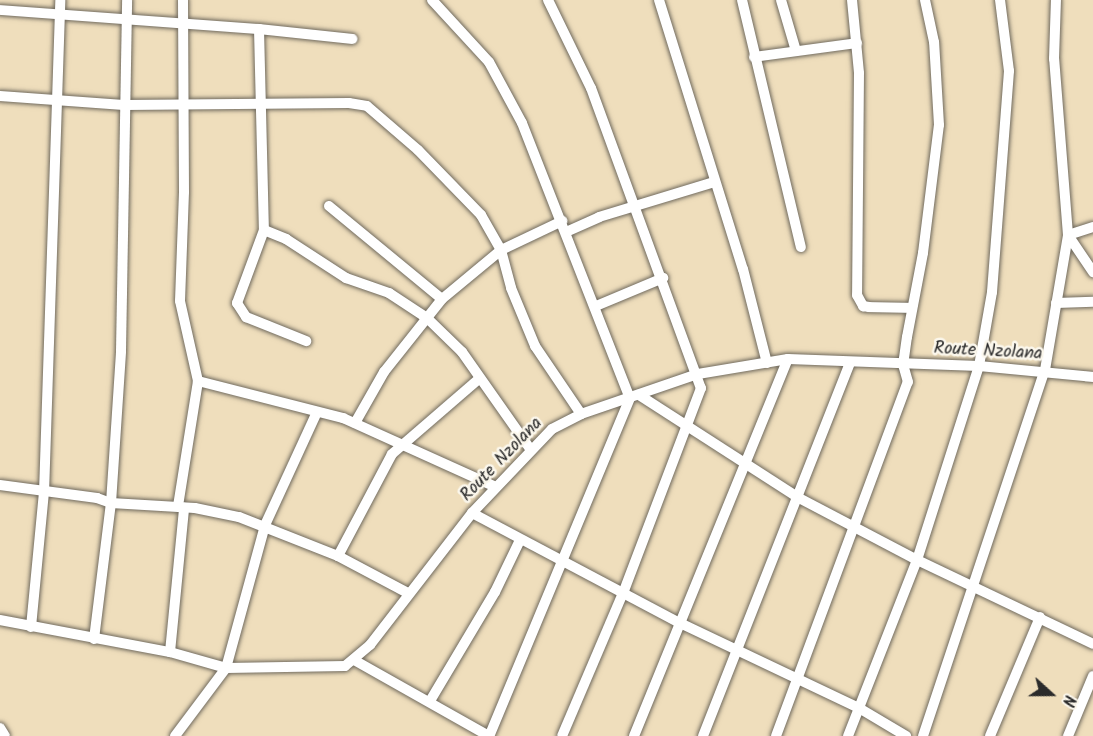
<!DOCTYPE html>
<html>
<head>
<meta charset="utf-8">
<style>
  body { margin:0 }
  #map { position:relative; width:1093px; height:736px; overflow:hidden; background:#efdebc; font-family:Kalam,sans-serif }
  div>[style] { position:absolute }
  .roads { filter:drop-shadow(0 0 2px #706a5e) drop-shadow(0 0 2px #706a5e) }
  .street>* { height:10px; margin:-5px; padding:0 5px; transform-origin:5px; border-radius:5px; background:#fff }
  span { translate:-50% -50%; white-space:nowrap; text-align:center; line-height:1.15; -webkit-text-stroke:5px #fbf7ec; paint-order:stroke }
  .street-label { font-size:18px; color:#2b2b2b }
  .north { position:absolute; left:1021px; top:664px; width:60px; height:60px; -webkit-text-stroke:4px #fbf7ec; paint-order:stroke; rotate:111deg; font-size:16px; font-weight:700; line-height:24px; text-align:center; color:#2b2b2b }
  .north::after { content:''; display:block; margin:auto; width:21px; height:27px; background:#2b2b2b; clip-path:polygon(50% 0,100% 100%,50% 72%,0 100%) }
</style>
</head>
<body>
<div id="map">
  <div class="roads">
    <div class="street">
      <div style="left:432px;top:0;width:84px;rotate:47.4deg"></div>
      <div style="left:489px;top:62px;width:69px;rotate:61.6deg"></div>
      <div style="left:522px;top:123px;width:295px;rotate:68.6deg"></div>
      <div style="left:630px;top:398px;width:366px;rotate:112.6deg"></div>
      <div style="left:548px;top:0;width:98px;rotate:64deg"></div>
      <div style="left:591px;top:88px;width:320px;rotate:69.9deg"></div>
      <div style="left:701px;top:388px;width:219px;rotate:110.8deg"></div>
      <div style="left:623px;top:593px;width:155px;rotate:113.1deg"></div>
      <div style="left:659px;top:0;width:282px;rotate:72.7deg"></div>
      <div style="left:743px;top:269px;width:97px;rotate:75.7deg"></div>
      <div style="left:742px;top:0;width:254px;rotate:76.6deg"></div>
      <div style="left:781px;top:0;width:53px;rotate:73.6deg"></div>
      <div style="left:852px;top:0;width:73px;rotate:84.5deg"></div>
      <div style="left:859px;top:73px;width:222px;rotate:90.5deg"></div>
      <div style="left:857px;top:295px;width:13px;rotate:61deg"></div>
      <div style="left:863px;top:306px;width:6px;rotate:9deg"></div>
      <div style="left:869px;top:307px;width:43px;rotate:1.3deg"></div>
      <div style="left:0;top:10px;width:260px;rotate:4.2deg"></div>
      <div style="left:259px;top:29px;width:201px;rotate:88.6deg"></div>
      <div style="left:264px;top:230px;width:78px;rotate:110.3deg"></div>
      <div style="left:237px;top:303px;width:17px;rotate:57deg"></div>
      <div style="left:246px;top:317px;width:65px;rotate:21.8deg"></div>
      <div style="left:259px;top:29px;width:94px;rotate:6.1deg"></div>
      <div style="left:754px;top:57px;width:104px;rotate:-7.7deg"></div>
      <div style="left:0;top:96px;width:124px;rotate:4.2deg"></div>
      <div style="left:124px;top:105px;width:225px;rotate:-0.5deg"></div>
      <div style="left:349px;top:103px;width:18px;rotate:9deg"></div>
      <div style="left:367px;top:106px;width:67px;rotate:40.8deg"></div>
      <div style="left:418px;top:150px;width:91px;rotate:45.9deg"></div>
      <div style="left:481px;top:215px;width:40px;rotate:60.3deg"></div>
      <div style="left:501px;top:250px;width:39px;rotate:75deg"></div>
      <div style="left:511px;top:288px;width:63px;rotate:67.5deg"></div>
      <div style="left:535px;top:346px;width:82px;rotate:55.9deg"></div>
      <div style="left:329px;top:206px;width:146px;rotate:39.5deg"></div>
      <div style="left:1093px;top:227px;width:26px;rotate:162deg"></div>
      <div style="left:1068px;top:235px;width:45px;rotate:56deg"></div>
      <div style="left:264px;top:230px;width:24px;rotate:22deg"></div>
      <div style="left:286px;top:239px;width:72px;rotate:33deg"></div>
      <div style="left:346px;top:278px;width:46px;rotate:19.2deg"></div>
      <div style="left:389px;top:293px;width:45px;rotate:33.3deg"></div>
      <div style="left:427px;top:318px;width:49px;rotate:44.2deg"></div>
      <div style="left:462px;top:352px;width:120px;rotate:54.9deg"></div>
      <div style="left:566px;top:232px;width:36px;rotate:-24deg"></div>
      <div style="left:599px;top:217px;width:120px;rotate:-16.9deg"></div>
      <div style="left:1056px;top:303px;width:37px;rotate:-2deg"></div>
      <div style="left:596px;top:306px;width:73px;rotate:-22.7deg"></div>
      <div style="left:198px;top:381px;width:150px;rotate:14.3deg"></div>
      <div style="left:343px;top:418px;width:168px;rotate:24.3deg"></div>
      <div style="left:639px;top:395px;width:188px;rotate:32.8deg"></div>
      <div style="left:797px;top:497px;width:136px;rotate:27.7deg"></div>
      <div style="left:917px;top:560px;width:195px;rotate:25.5deg"></div>
      <div style="left:355px;top:423px;width:59px;rotate:-60.4deg"></div>
      <div style="left:384px;top:372px;width:93px;rotate:-51.5deg"></div>
      <div style="left:442px;top:299px;width:77px;rotate:-39.7deg"></div>
      <div style="left:501px;top:250px;width:68px;rotate:-25.4deg"></div>
      <div style="left:0;top:485px;width:98px;rotate:7.6deg"></div>
      <div style="left:97px;top:498px;width:15px;rotate:20deg"></div>
      <div style="left:111px;top:503px;width:84px;rotate:3.4deg"></div>
      <div style="left:195px;top:508px;width:45px;rotate:11.6deg"></div>
      <div style="left:239px;top:517px;width:106px;rotate:21.5deg"></div>
      <div style="left:338px;top:556px;width:79px;rotate:27.9deg"></div>
      <div style="left:178px;top:506px;width:127px;rotate:-80.9deg"></div>
      <div style="left:198px;top:381px;width:82px;rotate:-102.7deg"></div>
      <div style="left:180px;top:301px;width:109px;rotate:-87.9deg"></div>
      <div style="left:184px;top:192px;width:192px;rotate:-90.3deg"></div>
      <div style="left:472px;top:513px;width:235px;rotate:27.9deg"></div>
      <div style="left:680px;top:623px;width:198px;rotate:25.4deg"></div>
      <div style="left:859px;top:708px;width:55px;rotate:30.8deg"></div>
      <div style="left:338px;top:556px;width:115px;rotate:-62.1deg"></div>
      <div style="left:392px;top:454px;width:115px;rotate:-40.8deg"></div>
      <div style="left:0;top:620px;width:173px;rotate:10.7deg"></div>
      <div style="left:170px;top:652px;width:58px;rotate:15.9deg"></div>
      <div style="left:226px;top:668px;width:119px;rotate:-1deg"></div>
      <div style="left:345px;top:666px;width:33px;rotate:-40deg"></div>
      <div style="left:370px;top:645px;width:167px;rotate:-52.3deg"></div>
      <div style="left:472px;top:513px;width:116px;rotate:-46.4deg"></div>
      <div style="left:552px;top:429px;width:33px;rotate:-27deg"></div>
      <div style="left:581px;top:414px;width:124px;rotate:-18.9deg"></div>
      <div style="left:698px;top:374px;width:91px;rotate:-9.5deg"></div>
      <div style="left:788px;top:359px;width:191px;rotate:2.1deg"></div>
      <div style="left:979px;top:366px;width:115px;rotate:5.5deg"></div>
      <div style="left:31px;top:627px;width:135px;rotate:-84.5deg"></div>
      <div style="left:44px;top:493px;width:493px;rotate:-88.1deg"></div>
      <div style="left:94px;top:639px;width:137px;rotate:-82.9deg"></div>
      <div style="left:111px;top:503px;width:152px;rotate:-86.2deg"></div>
      <div style="left:121px;top:351px;width:351px;rotate:-89deg"></div>
      <div style="left:170px;top:652px;width:145px;rotate:-84.4deg"></div>
      <div style="left:354px;top:660px;width:155px;rotate:29.4deg"></div>
      <div style="left:430px;top:701px;width:127px;rotate:-59.2deg"></div>
      <div style="left:495px;top:592px;width:58px;rotate:-64.3deg"></div>
      <div style="left:0;top:728px;width:9px;rotate:58deg"></div>
      <div style="left:175px;top:736px;width:85px;rotate:-53.1deg"></div>
      <div style="left:226px;top:668px;width:148px;rotate:-74.7deg"></div>
      <div style="left:265px;top:525px;width:124px;rotate:-65.3deg"></div>
      <div style="left:634px;top:736px;width:407px;rotate:-67.8deg"></div>
      <div style="left:703px;top:736px;width:401px;rotate:-68.5deg"></div>
      <div style="left:776px;top:736px;width:378px;rotate:-69.6deg"></div>
      <div style="left:908px;top:382px;width:18px;rotate:-106deg"></div>
      <div style="left:903px;top:365px;width:28px;rotate:-82deg"></div>
      <div style="left:907px;top:337px;width:86px;rotate:-79.2deg"></div>
      <div style="left:923px;top:253px;width:129px;rotate:-82.9deg"></div>
      <div style="left:939px;top:125px;width:83px;rotate:-93.4deg"></div>
      <div style="left:934px;top:42px;width:43px;rotate:-102.1deg"></div>
      <div style="left:848px;top:736px;width:189px;rotate:-68.6deg"></div>
      <div style="left:917px;top:560px;width:204px;rotate:-72.3deg"></div>
      <div style="left:979px;top:366px;width:75px;rotate:-80deg"></div>
      <div style="left:992px;top:292px;width:222px;rotate:-85.6deg"></div>
      <div style="left:1009px;top:71px;width:72px;rotate:-97.2deg"></div>
      <div style="left:923px;top:736px;width:386px;rotate:-71.6deg"></div>
      <div style="left:1045px;top:370px;width:137px;rotate:-80.3deg"></div>
      <div style="left:1068px;top:235px;width:177px;rotate:-94.5deg"></div>
      <div style="left:1054px;top:59px;width:59px;rotate:-88.1deg"></div>
      <div style="left:990px;top:736px;width:129px;rotate:-67.2deg"></div>
      <div style="left:1068px;top:736px;width:65px;rotate:-67.4deg"></div>
    </div>
  </div>
  <div class="street-label">
    <span style="left:988px;top:352px;rotate:3deg">Route Nzolana</span>
    <span style="left:502px;top:460px;rotate:-46deg">Route Nzolana</span>
  </div>
  <div class="north">N</div>
</div>
</body>
</html>
